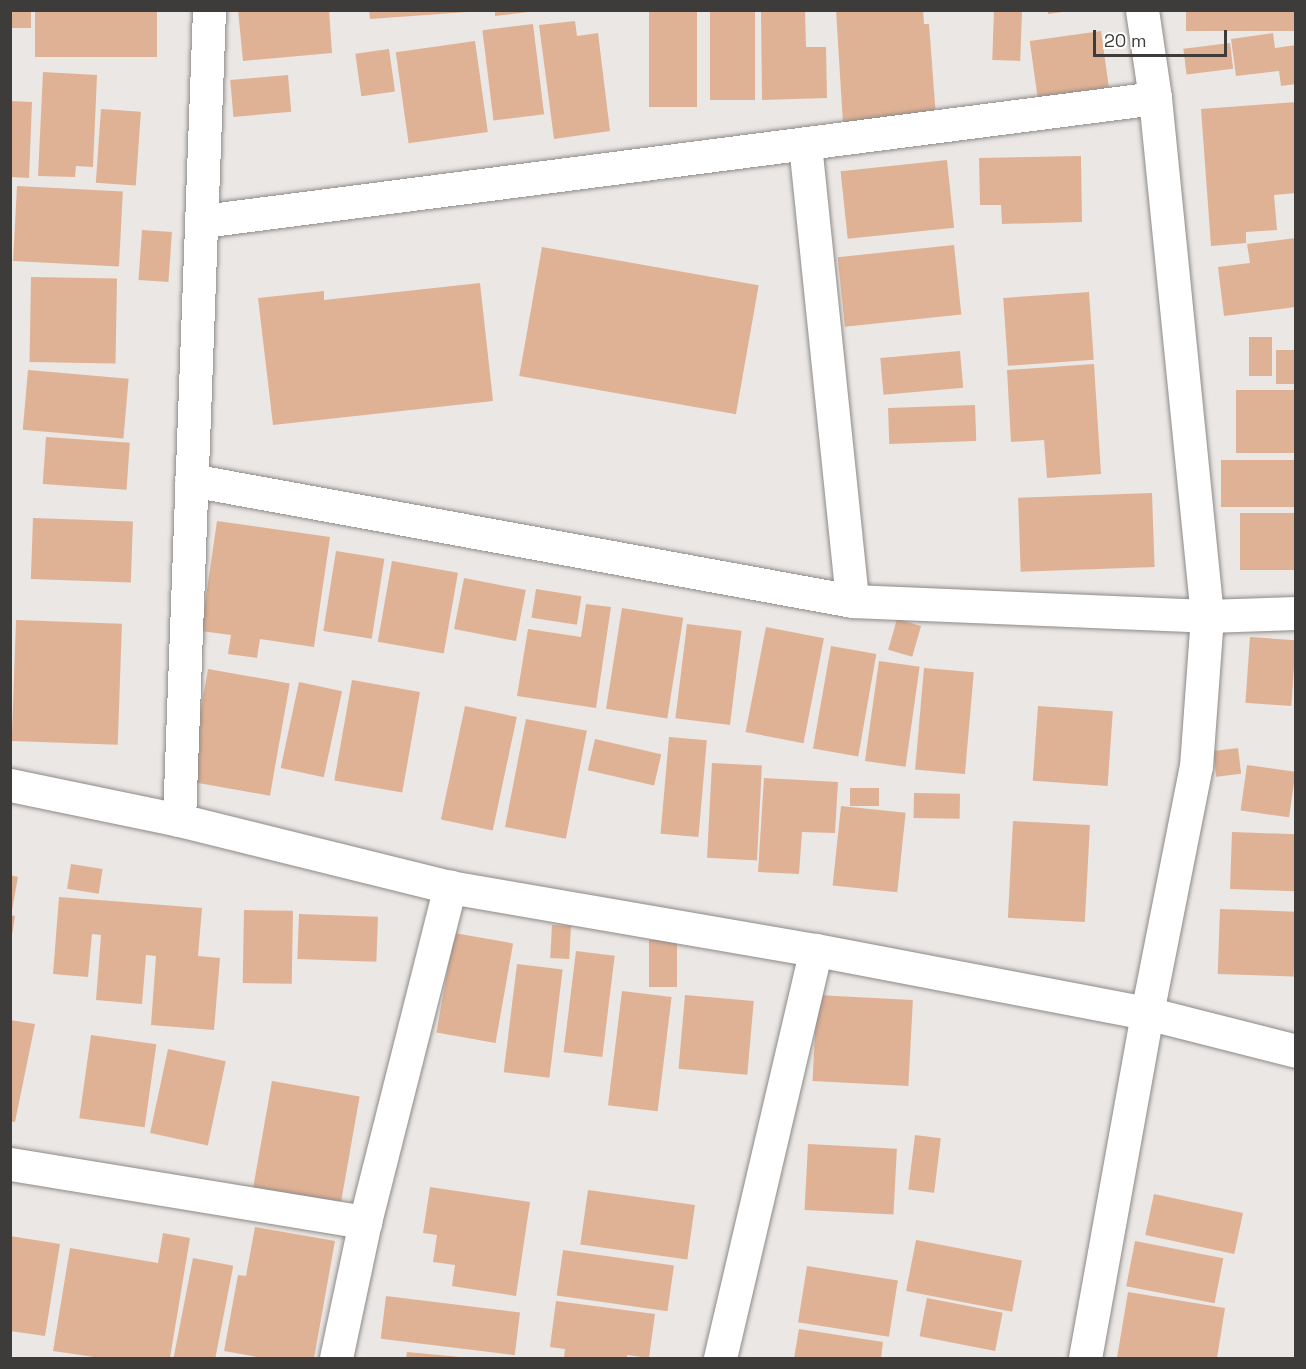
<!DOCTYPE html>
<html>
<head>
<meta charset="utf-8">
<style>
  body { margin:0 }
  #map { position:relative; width:1306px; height:1369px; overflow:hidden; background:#ebe7e4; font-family:"Space Grotesk",sans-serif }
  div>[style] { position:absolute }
  .building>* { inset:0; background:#e0b295; transform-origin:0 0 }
  .roads { filter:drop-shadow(0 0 2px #8e8a88) drop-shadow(0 0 2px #8e8a88) }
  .street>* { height:33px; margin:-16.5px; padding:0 16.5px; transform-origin:16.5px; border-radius:16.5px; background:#fff }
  span { translate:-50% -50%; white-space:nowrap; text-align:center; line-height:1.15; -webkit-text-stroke:6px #fff; paint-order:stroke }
  .frame { position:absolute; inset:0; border:12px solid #3e3c3b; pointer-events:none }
  .scale { position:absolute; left:1093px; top:30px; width:134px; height:27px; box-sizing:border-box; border:3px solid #3e3c3b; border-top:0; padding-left:8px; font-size:18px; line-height:21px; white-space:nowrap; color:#3e3c3b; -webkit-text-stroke:4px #fff; paint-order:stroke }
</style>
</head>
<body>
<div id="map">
  <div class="building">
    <div style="left:10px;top:10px;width:21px;height:18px"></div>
    <div style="left:35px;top:10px;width:122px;height:47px"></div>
    <div style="clip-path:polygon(238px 10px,329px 10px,332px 53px,243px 61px)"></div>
    <div style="clip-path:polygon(369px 10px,468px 10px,468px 12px,370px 19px)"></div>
    <div style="clip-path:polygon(495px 10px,528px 10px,528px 12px,495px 16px)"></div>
    <div style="left:649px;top:10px;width:48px;height:97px"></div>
    <div style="left:710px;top:10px;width:45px;height:90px"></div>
    <div style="clip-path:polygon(761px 10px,805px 10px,806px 47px,826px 47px,827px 98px,762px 100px)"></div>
    <div style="clip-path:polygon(836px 10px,923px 10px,924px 24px,929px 24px,936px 117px,843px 124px)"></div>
    <div style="left:994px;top:10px;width:28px;height:50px;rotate:2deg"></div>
    <div style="clip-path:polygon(1048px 10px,1062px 10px,1062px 12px,1048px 14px)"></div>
    <div style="left:1186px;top:10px;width:110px;height:21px"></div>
    <div style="clip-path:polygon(575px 21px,577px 36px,598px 33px,610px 131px,554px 139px,539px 25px)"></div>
    <div style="left:533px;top:24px;width:91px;height:51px;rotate:83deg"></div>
    <div style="left:1101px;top:31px;width:57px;height:72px;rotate:82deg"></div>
    <div style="clip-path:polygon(1273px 33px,1275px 48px,1296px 45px,1296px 84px,1281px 86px,1279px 71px,1236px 76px,1231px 39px)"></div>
    <div style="left:475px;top:41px;width:92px;height:80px;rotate:82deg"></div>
    <div style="left:1230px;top:43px;width:26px;height:47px;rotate:83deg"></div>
    <div style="left:389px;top:49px;width:43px;height:34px;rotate:82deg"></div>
    <div style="clip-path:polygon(43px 72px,97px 75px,93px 167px,76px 166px,75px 177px,38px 176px)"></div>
    <div style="left:288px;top:75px;width:37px;height:58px;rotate:85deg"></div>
    <div style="clip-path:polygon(10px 101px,32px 102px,29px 178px,10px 177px)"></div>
    <div style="clip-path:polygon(1296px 102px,1296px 193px,1274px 195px,1277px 230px,1246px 232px,1246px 243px,1211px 246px,1201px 109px)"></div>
    <div style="left:101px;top:109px;width:40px;height:74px;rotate:4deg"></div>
    <div style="clip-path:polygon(1081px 156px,1082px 222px,1002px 224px,1001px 205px,980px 205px,979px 158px)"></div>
    <div style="left:947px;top:160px;width:68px;height:107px;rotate:84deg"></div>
    <div style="left:17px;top:186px;width:106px;height:75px;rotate:3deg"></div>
    <div style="left:142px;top:230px;width:30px;height:50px;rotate:4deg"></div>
    <div style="clip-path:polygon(1296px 238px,1296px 307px,1224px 316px,1218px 267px,1250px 263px,1247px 244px)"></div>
    <div style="left:954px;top:245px;width:70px;height:117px;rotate:84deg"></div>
    <div style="left:542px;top:247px;width:220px;height:131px;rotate:10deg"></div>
    <div style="left:31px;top:277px;width:86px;height:85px;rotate:1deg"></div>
    <div style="clip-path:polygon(480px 283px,493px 401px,273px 425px,258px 298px,324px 291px,324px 300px)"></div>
    <div style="left:1089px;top:292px;width:68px;height:86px;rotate:86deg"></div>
    <div style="left:1249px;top:337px;width:23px;height:39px"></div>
    <div style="left:1296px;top:350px;width:34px;height:20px;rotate:90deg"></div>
    <div style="left:960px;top:351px;width:37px;height:80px;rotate:85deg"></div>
    <div style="clip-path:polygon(1094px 364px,1101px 474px,1047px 478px,1044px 440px,1011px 442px,1007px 370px)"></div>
    <div style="left:28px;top:370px;width:101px;height:60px;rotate:5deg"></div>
    <div style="left:1296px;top:390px;width:63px;height:60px;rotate:90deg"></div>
    <div style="left:975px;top:405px;width:36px;height:87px;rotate:88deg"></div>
    <div style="left:46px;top:437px;width:84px;height:47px;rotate:4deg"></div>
    <div style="left:1296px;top:460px;width:47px;height:75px;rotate:90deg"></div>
    <div style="left:1152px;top:493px;width:74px;height:134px;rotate:88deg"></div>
    <div style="left:1296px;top:513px;width:57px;height:56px;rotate:90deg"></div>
    <div style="left:33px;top:518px;width:100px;height:61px;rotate:2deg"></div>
    <div style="clip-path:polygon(217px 521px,330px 537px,314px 647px,260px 639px,257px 658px,228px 654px,231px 635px,201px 631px)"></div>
    <div style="left:336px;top:551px;width:49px;height:81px;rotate:9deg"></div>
    <div style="left:392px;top:561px;width:67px;height:82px;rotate:10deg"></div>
    <div style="left:464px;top:578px;width:63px;height:52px;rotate:11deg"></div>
    <div style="left:536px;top:589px;width:46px;height:29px;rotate:9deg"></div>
    <div style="clip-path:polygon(586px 604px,611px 607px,596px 708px,517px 696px,528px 629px,581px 637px)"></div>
    <div style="left:622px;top:608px;width:62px;height:102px;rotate:9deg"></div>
    <div style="left:897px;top:619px;width:25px;height:32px;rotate:16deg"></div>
    <div style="left:16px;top:620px;width:106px;height:121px;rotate:2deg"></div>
    <div style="left:687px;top:624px;width:55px;height:95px;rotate:7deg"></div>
    <div style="left:766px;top:627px;width:59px;height:107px;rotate:11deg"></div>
    <div style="left:1250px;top:637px;width:46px;height:66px;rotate:4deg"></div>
    <div style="left:831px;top:646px;width:46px;height:104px;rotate:10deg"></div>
    <div style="left:879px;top:661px;width:41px;height:101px;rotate:8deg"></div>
    <div style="left:924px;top:668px;width:50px;height:102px;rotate:5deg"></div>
    <div style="left:208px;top:669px;width:83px;height:114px;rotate:10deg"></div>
    <div style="left:352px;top:680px;width:69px;height:102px;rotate:10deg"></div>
    <div style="left:299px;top:682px;width:44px;height:88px;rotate:12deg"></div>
    <div style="left:465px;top:706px;width:53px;height:116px;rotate:12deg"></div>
    <div style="left:1038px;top:706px;width:75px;height:75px;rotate:4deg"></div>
    <div style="left:526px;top:719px;width:62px;height:110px;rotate:11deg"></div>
    <div style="left:669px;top:737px;width:38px;height:97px;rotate:5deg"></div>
    <div style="left:595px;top:739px;width:68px;height:32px;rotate:13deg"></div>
    <div style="left:1238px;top:748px;width:26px;height:25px;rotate:83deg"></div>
    <div style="left:712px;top:763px;width:50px;height:95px;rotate:3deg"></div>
    <div style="left:1247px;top:765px;width:49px;height:46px;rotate:8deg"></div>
    <div style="clip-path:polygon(764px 778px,838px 782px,835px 833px,802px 832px,799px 874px,758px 872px)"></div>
    <div style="left:879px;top:788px;width:18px;height:29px;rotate:90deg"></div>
    <div style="left:914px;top:793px;width:46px;height:25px;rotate:1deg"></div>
    <div style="left:841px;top:806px;width:65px;height:80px;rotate:6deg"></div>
    <div style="left:1013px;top:821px;width:77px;height:97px;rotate:3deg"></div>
    <div style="left:1232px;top:832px;width:64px;height:57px;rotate:2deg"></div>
    <div style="left:71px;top:864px;width:32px;height:25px;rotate:9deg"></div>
    <div style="clip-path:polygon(10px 875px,18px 877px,12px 910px,10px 910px)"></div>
    <div style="clip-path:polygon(59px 897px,202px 908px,198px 956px,220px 958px,214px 1030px,151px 1025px,156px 956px,146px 955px,142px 1004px,96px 1000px,101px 935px,92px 934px,88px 977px,53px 974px)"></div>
    <div style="left:1220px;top:909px;width:76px;height:65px;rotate:2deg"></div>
    <div style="left:244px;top:910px;width:49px;height:73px;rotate:1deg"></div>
    <div style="left:299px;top:914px;width:79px;height:45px;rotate:2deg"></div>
    <div style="clip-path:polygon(10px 915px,15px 916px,12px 935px,10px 935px)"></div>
    <div style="left:552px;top:925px;width:19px;height:33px;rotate:3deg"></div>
    <div style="left:454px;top:933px;width:60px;height:101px;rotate:10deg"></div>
    <div style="left:649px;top:940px;width:28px;height:47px"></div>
    <div style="left:576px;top:951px;width:39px;height:102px;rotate:7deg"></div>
    <div style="left:517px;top:964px;width:46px;height:109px;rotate:7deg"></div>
    <div style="left:622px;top:991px;width:50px;height:115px;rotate:7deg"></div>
    <div style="left:685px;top:995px;width:69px;height:74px;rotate:5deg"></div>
    <div style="left:817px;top:995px;width:96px;height:86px;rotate:3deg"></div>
    <div style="clip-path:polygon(10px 1020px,35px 1024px,15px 1122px,10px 1121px)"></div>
    <div style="left:91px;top:1035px;width:66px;height:84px;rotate:8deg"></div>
    <div style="left:168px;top:1049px;width:59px;height:86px;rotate:12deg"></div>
    <div style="left:272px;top:1081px;width:89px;height:110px;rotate:10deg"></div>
    <div style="left:915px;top:1135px;width:26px;height:55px;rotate:7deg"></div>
    <div style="left:808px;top:1144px;width:89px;height:66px;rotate:3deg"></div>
    <div style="clip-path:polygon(430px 1187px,530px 1202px,516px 1296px,452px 1286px,455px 1265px,433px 1262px,437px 1235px,423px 1233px)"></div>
    <div style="left:588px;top:1190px;width:108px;height:55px;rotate:8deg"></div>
    <div style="left:1154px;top:1194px;width:91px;height:42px;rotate:12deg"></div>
    <div style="clip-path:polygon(255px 1227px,335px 1241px,314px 1358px,263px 1358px,224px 1351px,238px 1275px,246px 1276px)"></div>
    <div style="clip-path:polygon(163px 1233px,190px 1238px,170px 1358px,101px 1358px,53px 1351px,70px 1248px,158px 1263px)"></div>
    <div style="clip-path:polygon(10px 1236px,60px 1244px,45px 1336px,10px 1331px)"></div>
    <div style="left:916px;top:1240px;width:108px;height:52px;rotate:11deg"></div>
    <div style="left:1135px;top:1241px;width:90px;height:46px;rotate:11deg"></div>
    <div style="left:563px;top:1250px;width:112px;height:46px;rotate:8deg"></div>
    <div style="left:193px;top:1258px;width:41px;height:102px;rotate:11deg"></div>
    <div style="left:807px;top:1266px;width:92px;height:57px;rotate:9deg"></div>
    <div style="clip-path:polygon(1128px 1292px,1225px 1308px,1217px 1358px,1117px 1358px)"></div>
    <div style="left:386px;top:1296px;width:135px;height:43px;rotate:7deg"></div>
    <div style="left:927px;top:1298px;width:77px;height:39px;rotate:11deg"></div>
    <div style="clip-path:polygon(556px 1301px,655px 1314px,649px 1358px,627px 1355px,627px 1358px,564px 1358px,565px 1349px,550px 1347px)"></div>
    <div style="clip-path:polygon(799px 1329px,883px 1342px,881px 1358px,794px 1358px)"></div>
    <div style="clip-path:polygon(407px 1352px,460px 1357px,460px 1358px,406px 1358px)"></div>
  </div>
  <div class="roads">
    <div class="street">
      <div style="left:805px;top:144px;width:459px;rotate:84.1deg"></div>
      <div style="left:203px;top:221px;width:960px;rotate:-7.36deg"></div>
      <div style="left:191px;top:480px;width:672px;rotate:10.37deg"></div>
      <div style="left:852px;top:601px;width:355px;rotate:2.4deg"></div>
      <div style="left:1207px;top:616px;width:89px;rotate:-1.9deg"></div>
      <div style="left:10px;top:785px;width:173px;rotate:11.7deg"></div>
      <div style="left:179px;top:820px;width:279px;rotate:13.9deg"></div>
      <div style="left:450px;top:887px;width:371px;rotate:9.8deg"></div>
      <div style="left:816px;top:950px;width:337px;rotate:10.8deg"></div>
      <div style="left:1147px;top:1013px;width:154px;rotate:14.3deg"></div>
      <div style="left:179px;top:820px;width:811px;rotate:-87.88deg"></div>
      <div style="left:10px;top:1164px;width:360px;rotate:9.3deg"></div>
      <div style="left:336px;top:1358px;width:139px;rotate:-78deg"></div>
      <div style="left:365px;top:1222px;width:346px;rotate:-75.8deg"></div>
      <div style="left:720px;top:1358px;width:419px;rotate:-76.8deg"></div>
      <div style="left:1085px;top:1358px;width:351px;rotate:-79.8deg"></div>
      <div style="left:1147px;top:1013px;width:252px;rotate:-78.8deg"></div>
      <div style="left:1196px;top:766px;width:150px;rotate:-85.8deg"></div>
      <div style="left:1207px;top:616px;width:521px;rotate:-95.73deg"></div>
      <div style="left:1155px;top:98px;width:89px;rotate:-98.4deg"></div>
    </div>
  </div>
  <div class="frame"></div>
  <div class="scale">20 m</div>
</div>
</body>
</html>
